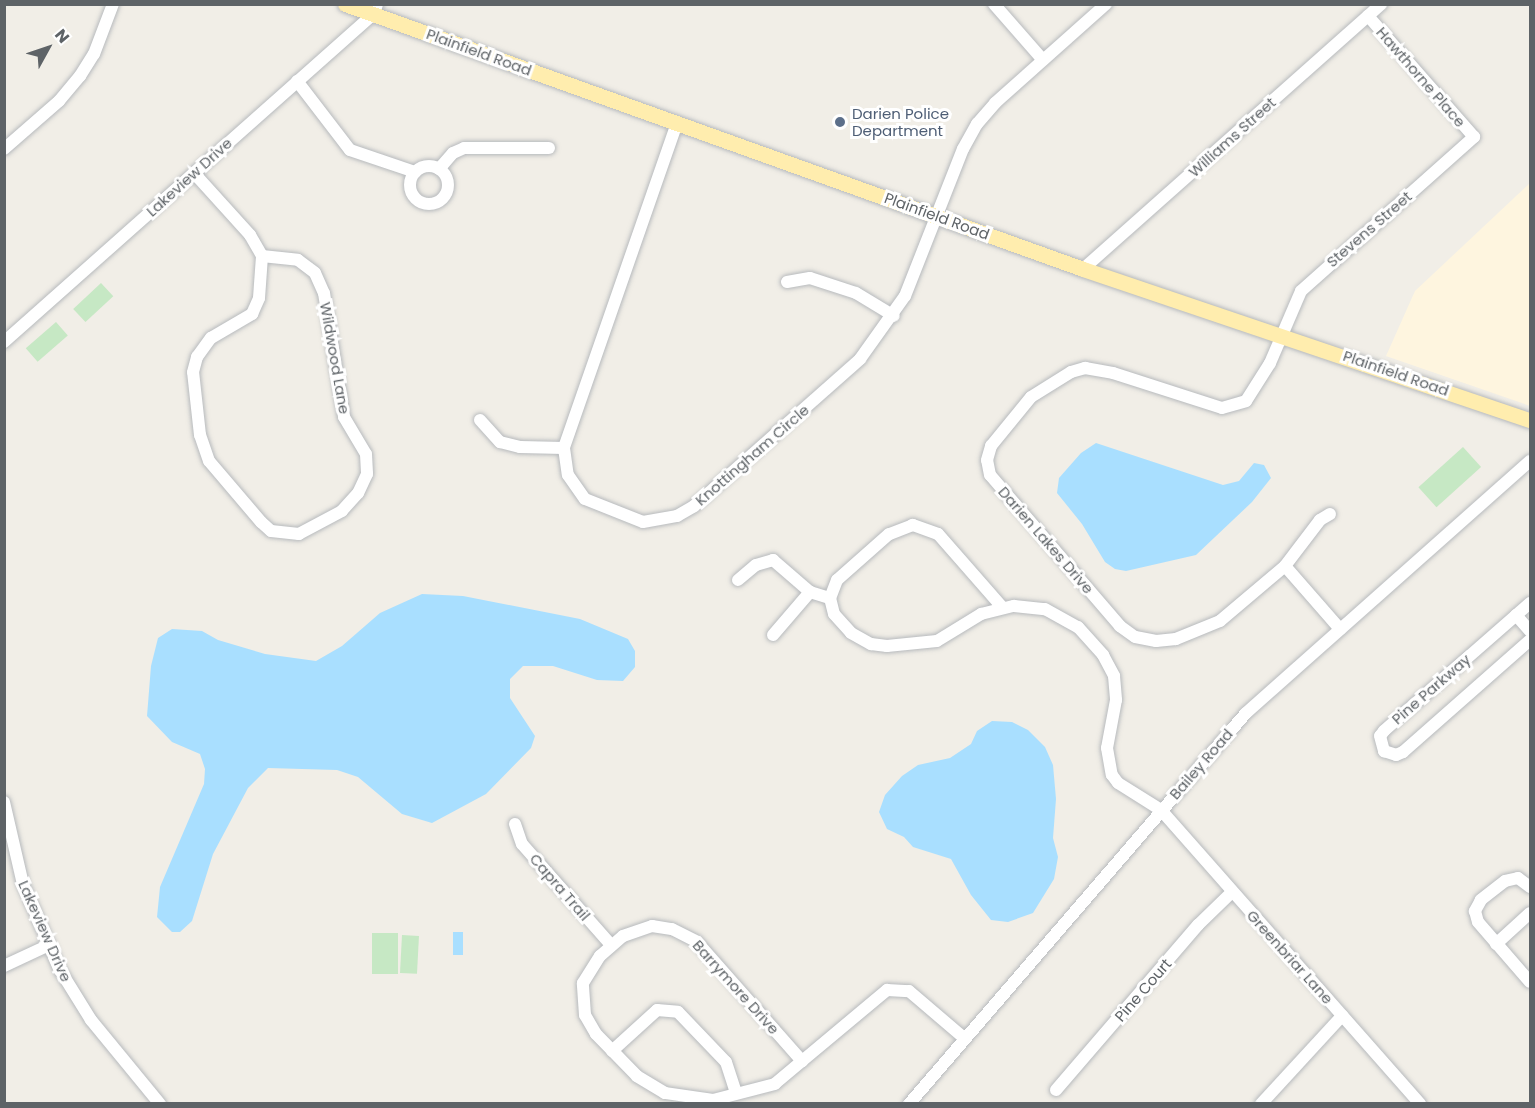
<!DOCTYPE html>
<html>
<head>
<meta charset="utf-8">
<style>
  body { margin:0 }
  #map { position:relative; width:1535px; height:1108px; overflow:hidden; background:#f1eee7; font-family:Poppins,sans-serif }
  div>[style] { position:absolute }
  .commercial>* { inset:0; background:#fef5df }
  .green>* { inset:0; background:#c6e8c4; transform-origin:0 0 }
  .water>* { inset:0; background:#a9dfff; transform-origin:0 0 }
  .roads { filter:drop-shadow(0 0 2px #b7babd) drop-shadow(0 0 2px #b7babd) }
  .minor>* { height:12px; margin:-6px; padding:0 6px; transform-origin:6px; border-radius:6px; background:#fff }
  .minor>.ring { margin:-6px; padding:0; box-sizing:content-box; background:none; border:12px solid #fff; border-radius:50% }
  .major>* { height:15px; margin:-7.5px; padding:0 7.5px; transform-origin:7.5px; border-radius:7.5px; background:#ffedae }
  .dots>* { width:16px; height:16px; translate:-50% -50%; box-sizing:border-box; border:3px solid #fff; border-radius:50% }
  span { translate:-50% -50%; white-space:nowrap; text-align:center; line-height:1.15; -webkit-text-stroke:6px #fff; paint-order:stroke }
  .street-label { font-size:15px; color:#5e6367 }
  .service-label { font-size:15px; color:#4e5e75 }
  .left { translate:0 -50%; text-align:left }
  .frame { position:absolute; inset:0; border:6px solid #5e6367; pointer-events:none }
  .north { position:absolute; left:18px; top:18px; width:60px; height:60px; -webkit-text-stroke:4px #fff; paint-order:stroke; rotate:50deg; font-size:16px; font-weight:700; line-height:24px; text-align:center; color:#5e6367 }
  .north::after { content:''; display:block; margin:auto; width:21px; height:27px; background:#5e6367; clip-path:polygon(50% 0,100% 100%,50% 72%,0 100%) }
</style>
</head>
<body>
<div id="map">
  <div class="commercial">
    <div style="clip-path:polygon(1530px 183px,1530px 406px,1386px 356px,1415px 291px)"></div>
  </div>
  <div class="green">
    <div style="left:101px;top:283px;width:18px;height:38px;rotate:47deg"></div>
    <div style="left:56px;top:322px;width:18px;height:40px;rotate:49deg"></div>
    <div style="left:1463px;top:447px;width:27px;height:60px;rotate:48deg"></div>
    <div style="left:372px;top:933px;width:26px;height:41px"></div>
    <div style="left:402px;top:935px;width:17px;height:38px;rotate:3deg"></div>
  </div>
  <div class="water">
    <div style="clip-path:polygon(1096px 443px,1223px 485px,1239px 481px,1254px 463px,1264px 465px,1271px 478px,1252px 502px,1196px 555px,1126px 571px,1115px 569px,1105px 562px,1082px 524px,1057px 493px,1059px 478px,1081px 453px)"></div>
    <div style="clip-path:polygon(422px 594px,463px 596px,580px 619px,628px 639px,635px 651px,635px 667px,623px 681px,597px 680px,553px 666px,523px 666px,510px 679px,510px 698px,535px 736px,531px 748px,486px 794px,432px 823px,402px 814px,358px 777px,337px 770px,268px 768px,248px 788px,213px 854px,192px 921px,180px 932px,172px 932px,157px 917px,160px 887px,204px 784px,205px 769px,200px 754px,172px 742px,147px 716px,151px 666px,158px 638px,172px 629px,202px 631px,218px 640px,265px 654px,316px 661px,342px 646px,380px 613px)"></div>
    <div style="clip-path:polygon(992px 721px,1012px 722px,1028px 730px,1045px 747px,1053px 765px,1056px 799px,1053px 838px,1058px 857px,1054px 879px,1033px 913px,1008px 922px,991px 920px,971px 895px,951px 859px,913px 847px,904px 837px,887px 829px,879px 812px,885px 795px,902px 776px,918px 765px,950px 758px,971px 744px,977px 731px)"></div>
    <div style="left:453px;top:932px;width:10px;height:23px"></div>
  </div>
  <div class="roads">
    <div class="minor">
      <div style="left:994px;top:4px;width:74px;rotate:48.8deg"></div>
      <div style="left:297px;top:81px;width:87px;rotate:52.5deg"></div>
      <div style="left:350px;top:150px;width:69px;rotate:18.7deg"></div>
      <div style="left:677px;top:123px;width:344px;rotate:109.2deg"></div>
      <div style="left:564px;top:448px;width:27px;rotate:82deg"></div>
      <div style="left:568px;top:475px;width:29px;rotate:55deg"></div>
      <div style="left:585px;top:499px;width:62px;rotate:21.6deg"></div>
      <div style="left:643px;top:522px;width:35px;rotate:-10deg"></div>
      <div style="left:677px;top:516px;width:20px;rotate:-30deg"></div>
      <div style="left:694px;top:506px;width:222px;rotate:-41.5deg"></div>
      <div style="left:860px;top:359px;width:77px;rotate:-54.5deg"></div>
      <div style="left:905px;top:296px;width:158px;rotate:-68.5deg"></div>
      <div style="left:963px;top:149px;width:29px;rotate:-61deg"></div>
      <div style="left:977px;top:124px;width:28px;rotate:-49deg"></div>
      <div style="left:995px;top:103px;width:149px;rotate:-41.7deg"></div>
      <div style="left:4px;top:149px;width:73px;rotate:-41.1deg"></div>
      <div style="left:59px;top:101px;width:33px;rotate:-50deg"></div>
      <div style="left:80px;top:76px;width:26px;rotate:-58deg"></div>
      <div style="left:94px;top:54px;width:53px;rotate:-69.2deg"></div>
      <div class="ring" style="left:410px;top:166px;width:26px;height:26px"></div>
      <div style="left:439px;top:169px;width:21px;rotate:-49deg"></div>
      <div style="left:453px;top:153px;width:12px;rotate:-24deg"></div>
      <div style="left:464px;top:148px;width:85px"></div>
      <div style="left:194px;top:173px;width:84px;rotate:47.9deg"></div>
      <div style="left:250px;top:235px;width:24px;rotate:60deg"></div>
      <div style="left:262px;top:256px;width:36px;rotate:6deg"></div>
      <div style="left:298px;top:260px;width:21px;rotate:37deg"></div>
      <div style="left:315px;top:273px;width:22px;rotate:66deg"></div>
      <div style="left:324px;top:293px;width:126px;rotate:80.8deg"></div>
      <div style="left:344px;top:417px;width:43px;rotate:59.3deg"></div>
      <div style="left:366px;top:454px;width:20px;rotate:87deg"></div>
      <div style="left:367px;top:474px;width:21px;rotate:115deg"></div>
      <div style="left:358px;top:493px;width:24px;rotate:132deg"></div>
      <div style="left:342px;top:511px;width:49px;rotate:151.9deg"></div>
      <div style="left:299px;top:534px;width:28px;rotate:-174deg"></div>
      <div style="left:271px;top:531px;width:13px;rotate:-138deg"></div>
      <div style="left:261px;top:522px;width:80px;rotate:-130.4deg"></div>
      <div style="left:209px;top:461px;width:28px;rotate:-109deg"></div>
      <div style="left:200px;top:435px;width:63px;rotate:-96.3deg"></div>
      <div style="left:193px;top:372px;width:16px;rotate:-75deg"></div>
      <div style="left:197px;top:357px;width:24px;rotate:-54deg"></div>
      <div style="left:211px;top:338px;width:48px;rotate:-30.3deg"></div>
      <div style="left:252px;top:314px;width:17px;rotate:-66deg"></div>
      <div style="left:259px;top:298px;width:42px;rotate:-85.9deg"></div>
      <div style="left:1083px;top:269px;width:399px;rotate:-41.6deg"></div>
      <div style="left:787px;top:282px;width:23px;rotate:-10deg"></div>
      <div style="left:810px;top:278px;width:48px;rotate:18.1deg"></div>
      <div style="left:856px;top:293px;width:44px;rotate:31.2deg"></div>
      <div style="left:4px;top:342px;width:494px;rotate:-41.6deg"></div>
      <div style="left:374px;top:14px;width:10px;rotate:-73deg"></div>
      <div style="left:480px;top:420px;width:30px;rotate:48deg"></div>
      <div style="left:500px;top:442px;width:21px;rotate:14deg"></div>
      <div style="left:520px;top:447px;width:44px;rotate:1.3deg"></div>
      <div style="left:1330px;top:514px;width:12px;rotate:149deg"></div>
      <div style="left:1320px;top:520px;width:58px;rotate:127.3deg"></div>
      <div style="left:1285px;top:566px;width:85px;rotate:139.8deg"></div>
      <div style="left:1220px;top:621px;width:48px;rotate:157.8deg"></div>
      <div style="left:1176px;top:639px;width:20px;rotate:174deg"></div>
      <div style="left:1156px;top:641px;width:21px;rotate:-169deg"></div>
      <div style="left:1135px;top:637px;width:19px;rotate:-144deg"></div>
      <div style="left:1120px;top:626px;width:199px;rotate:-130.7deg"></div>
      <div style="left:990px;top:475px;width:15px;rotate:-101deg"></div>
      <div style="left:987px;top:460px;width:15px;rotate:-74deg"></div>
      <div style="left:991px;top:446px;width:63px;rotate:-50.8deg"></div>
      <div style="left:1031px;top:397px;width:47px;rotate:-32deg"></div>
      <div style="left:1071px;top:372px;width:15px;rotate:-16deg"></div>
      <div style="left:1085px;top:368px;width:28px;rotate:10deg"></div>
      <div style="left:1113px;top:373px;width:114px;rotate:17.8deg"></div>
      <div style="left:1222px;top:408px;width:25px;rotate:-16deg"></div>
      <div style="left:1246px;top:401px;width:45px;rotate:-57.7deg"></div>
      <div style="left:1270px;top:363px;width:78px;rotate:-66.7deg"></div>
      <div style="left:1301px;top:291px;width:232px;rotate:-41.7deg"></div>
      <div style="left:1474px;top:137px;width:161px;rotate:-131.2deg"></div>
      <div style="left:1285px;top:566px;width:84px;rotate:48.9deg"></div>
      <div style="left:738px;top:580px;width:23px;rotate:-40deg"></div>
      <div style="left:756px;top:565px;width:18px;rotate:-16deg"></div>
      <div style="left:773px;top:560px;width:49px;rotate:40.9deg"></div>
      <div style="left:810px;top:592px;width:21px;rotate:17deg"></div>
      <div style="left:1530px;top:603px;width:194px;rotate:138.8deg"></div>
      <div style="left:1384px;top:731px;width:6px;rotate:129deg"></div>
      <div style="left:1380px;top:736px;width:16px;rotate:75deg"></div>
      <div style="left:1384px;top:751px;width:13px;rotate:18deg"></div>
      <div style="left:1396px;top:755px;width:8px;rotate:-23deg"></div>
      <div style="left:1403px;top:752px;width:169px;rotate:-41.4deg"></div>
      <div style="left:1002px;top:607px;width:97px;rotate:-131.2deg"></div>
      <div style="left:938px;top:534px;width:27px;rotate:-160deg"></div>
      <div style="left:913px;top:525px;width:26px;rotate:159deg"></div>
      <div style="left:889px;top:534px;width:69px;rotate:138.5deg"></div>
      <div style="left:837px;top:580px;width:19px;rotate:111deg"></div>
      <div style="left:830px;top:598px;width:16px;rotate:76deg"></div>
      <div style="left:834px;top:614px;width:25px;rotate:48deg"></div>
      <div style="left:851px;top:633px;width:23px;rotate:29deg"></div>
      <div style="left:871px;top:644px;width:16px;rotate:7deg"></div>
      <div style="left:887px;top:646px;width:50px;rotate:-5.7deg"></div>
      <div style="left:937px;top:641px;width:52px;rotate:-31.5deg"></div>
      <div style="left:981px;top:614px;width:34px;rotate:-14deg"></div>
      <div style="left:1014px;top:606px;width:31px;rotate:6deg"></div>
      <div style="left:1045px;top:609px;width:38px;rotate:29deg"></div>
      <div style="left:1078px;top:627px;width:38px;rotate:48deg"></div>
      <div style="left:1103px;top:655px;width:24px;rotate:62deg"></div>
      <div style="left:1114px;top:676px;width:24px;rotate:85deg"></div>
      <div style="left:1116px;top:700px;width:49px;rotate:100.6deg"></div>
      <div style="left:1107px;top:748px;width:27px;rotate:80deg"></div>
      <div style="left:1112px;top:775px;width:10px;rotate:53deg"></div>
      <div style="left:1118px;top:783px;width:51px;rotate:32.1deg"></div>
      <div style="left:1161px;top:810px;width:392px;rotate:48.6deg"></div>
      <div style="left:1516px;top:615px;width:21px;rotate:49deg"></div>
      <div style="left:773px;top:635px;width:57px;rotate:-49.3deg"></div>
      <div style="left:4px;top:802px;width:84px;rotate:77deg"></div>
      <div style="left:23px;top:884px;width:94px;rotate:66.7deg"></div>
      <div style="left:60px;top:970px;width:59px;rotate:58.2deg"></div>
      <div style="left:91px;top:1020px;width:109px;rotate:50.6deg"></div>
      <div style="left:515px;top:824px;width:21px;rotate:71deg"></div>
      <div style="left:522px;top:844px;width:135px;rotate:48.6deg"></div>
      <div style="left:1530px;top:887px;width:15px;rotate:-143deg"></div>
      <div style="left:1518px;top:878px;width:13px;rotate:167deg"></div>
      <div style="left:1505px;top:881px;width:31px;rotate:142deg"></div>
      <div style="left:1481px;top:900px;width:13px;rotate:119deg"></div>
      <div style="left:1475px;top:911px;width:11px;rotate:75deg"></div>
      <div style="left:1478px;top:922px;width:79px;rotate:49.1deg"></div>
      <div style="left:1496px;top:944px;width:46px;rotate:-42.4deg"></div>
      <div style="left:4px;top:966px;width:50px;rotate:-25deg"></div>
      <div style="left:612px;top:1051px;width:61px;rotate:-42.3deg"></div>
      <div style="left:657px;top:1010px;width:21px;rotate:5deg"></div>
      <div style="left:678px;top:1012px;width:69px;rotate:46.2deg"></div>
      <div style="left:726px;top:1062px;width:33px;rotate:72deg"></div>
      <div style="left:802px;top:1061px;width:35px;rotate:140deg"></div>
      <div style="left:775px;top:1084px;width:64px;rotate:165.5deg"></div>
      <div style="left:713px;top:1100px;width:49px;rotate:-171.7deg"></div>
      <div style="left:665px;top:1093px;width:33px;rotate:-149deg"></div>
      <div style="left:637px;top:1076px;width:59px;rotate:-134.3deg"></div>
      <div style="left:596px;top:1034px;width:22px;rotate:-120deg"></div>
      <div style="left:585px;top:1015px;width:32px;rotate:-94deg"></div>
      <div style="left:583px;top:983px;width:32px;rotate:-58deg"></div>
      <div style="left:600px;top:956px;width:30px;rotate:-41deg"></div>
      <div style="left:623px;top:936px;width:31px;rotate:-19deg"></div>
      <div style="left:652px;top:926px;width:20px;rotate:9deg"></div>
      <div style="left:672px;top:929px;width:28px;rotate:27deg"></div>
      <div style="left:697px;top:942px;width:159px;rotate:48.6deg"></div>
      <div style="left:802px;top:1061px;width:111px;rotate:-39.9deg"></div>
      <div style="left:887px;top:990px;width:22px;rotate:3deg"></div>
      <div style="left:909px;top:991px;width:72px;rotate:40.5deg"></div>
      <div style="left:1056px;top:1090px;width:218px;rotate:-49.3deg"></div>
      <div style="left:1198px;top:925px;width:47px;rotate:-44.1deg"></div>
      <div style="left:909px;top:1104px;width:516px;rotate:-49.24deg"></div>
      <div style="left:1246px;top:713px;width:380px;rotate:-41.6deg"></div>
      <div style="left:1261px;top:1104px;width:120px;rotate:-47.4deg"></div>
    </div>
    <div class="major">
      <div style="left:345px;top:4px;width:784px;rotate:19.75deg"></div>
      <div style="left:1083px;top:269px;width:472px;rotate:18.7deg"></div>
    </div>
  </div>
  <div class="dots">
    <div style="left:840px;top:122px;background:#5c6f8a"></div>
  </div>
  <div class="street-label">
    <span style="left:479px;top:52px;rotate:20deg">Plainfield Road</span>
    <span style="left:1421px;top:77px;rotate:49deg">Hawthorne Place</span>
    <span style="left:1232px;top:137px;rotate:-42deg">Williams Street</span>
    <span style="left:189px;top:177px;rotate:-42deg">Lakeview Drive</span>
    <span style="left:937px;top:216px;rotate:20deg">Plainfield Road</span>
    <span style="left:1369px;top:229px;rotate:-41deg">Stevens Street</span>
    <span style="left:335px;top:358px;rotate:80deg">Wildwood Lane</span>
    <span style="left:1396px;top:373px;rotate:19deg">Plainfield Road</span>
    <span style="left:752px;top:455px;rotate:-41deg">Knottingham Circle</span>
    <span style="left:1046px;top:540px;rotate:49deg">Darien Lakes Drive</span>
    <span style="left:1431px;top:689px;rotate:-41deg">Pine Parkway</span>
    <span style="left:1201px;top:764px;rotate:-49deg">Bailey Road</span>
    <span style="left:560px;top:887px;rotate:49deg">Capra Trail</span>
    <span style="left:45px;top:931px;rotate:66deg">Lakeview Drive</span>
    <span style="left:1290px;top:957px;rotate:48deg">Greenbriar Lane</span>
    <span style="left:736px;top:987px;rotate:48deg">Barrymore Drive</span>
    <span style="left:1143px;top:990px;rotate:-49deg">Pine Court</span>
  </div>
  <div class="service-label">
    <span class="left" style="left:852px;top:122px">Darien Police<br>Department</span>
  </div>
  <div class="frame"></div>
  <div class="north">N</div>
</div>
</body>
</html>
